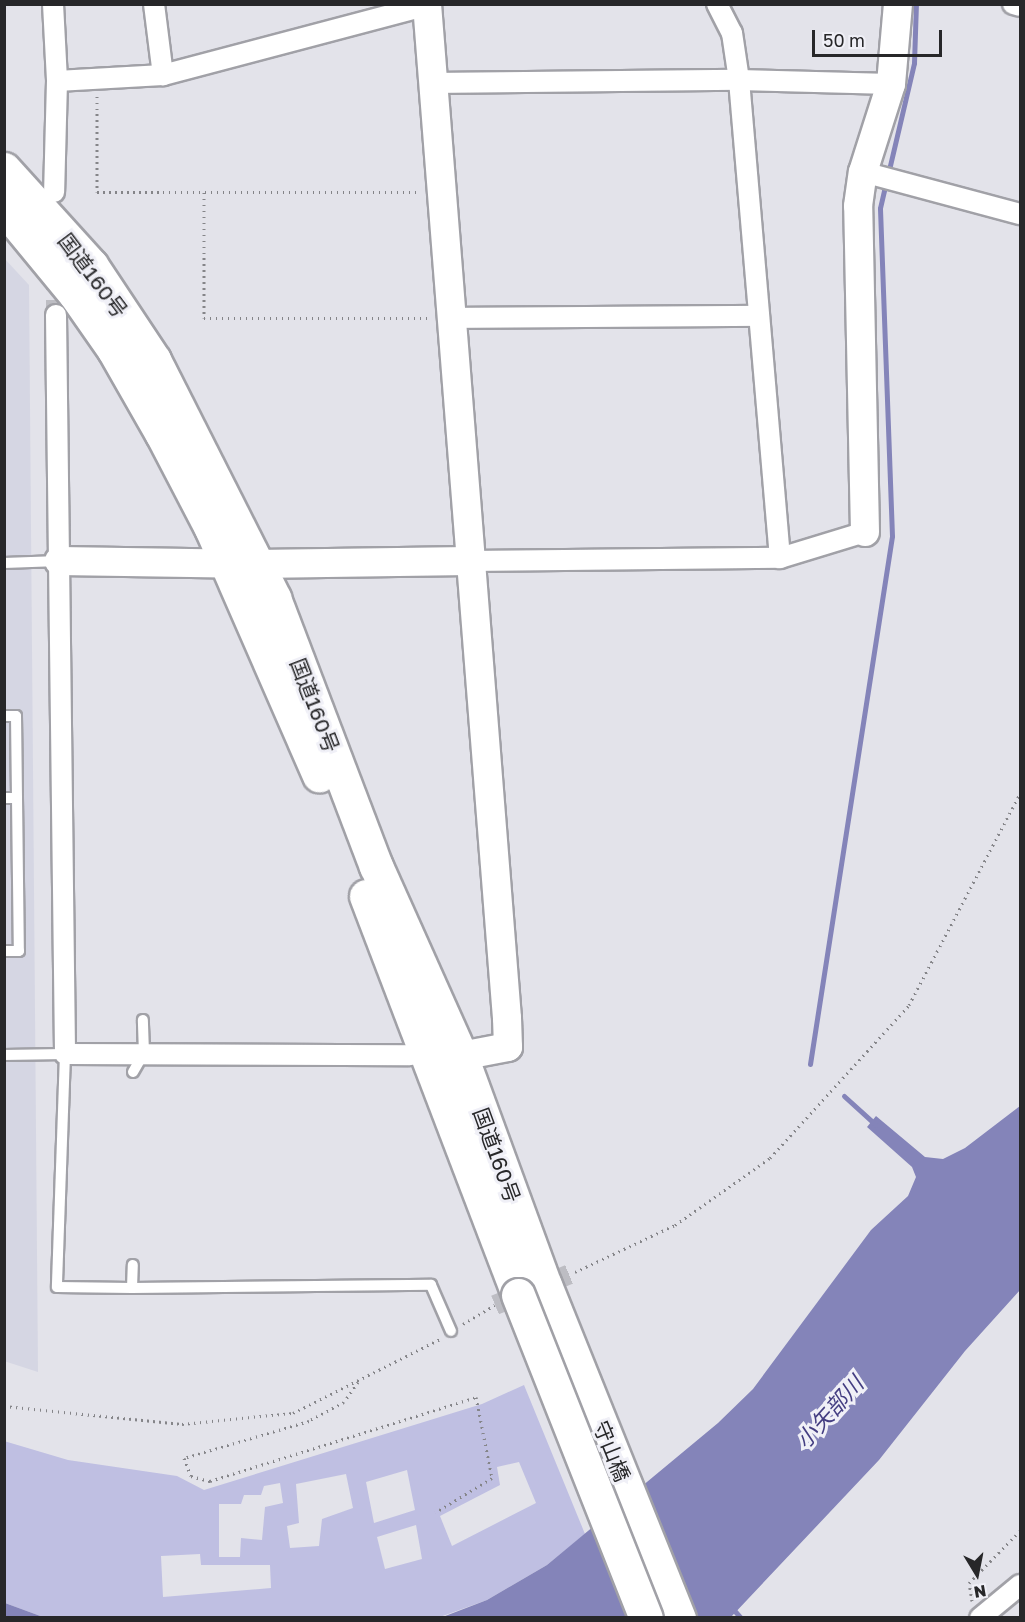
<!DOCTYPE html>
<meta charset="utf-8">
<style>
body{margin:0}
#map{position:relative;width:1025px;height:1622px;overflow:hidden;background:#e3e3ea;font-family:"Golos Text","Noto Sans JP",sans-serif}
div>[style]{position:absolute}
.built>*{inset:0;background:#d5d6e3}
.green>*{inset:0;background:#bfbfe2}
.water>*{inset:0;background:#8484b9}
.stream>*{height:5px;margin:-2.5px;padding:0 2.5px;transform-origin:2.5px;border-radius:2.5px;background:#8484b9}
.street-tunnel>*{height:20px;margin-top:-10px;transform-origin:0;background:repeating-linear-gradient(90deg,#bdbdc3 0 20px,transparent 0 30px)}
.path>*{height:3px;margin-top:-1.5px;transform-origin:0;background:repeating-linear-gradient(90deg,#858589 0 1.5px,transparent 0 6px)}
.roads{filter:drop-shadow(2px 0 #a1a1a7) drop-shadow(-2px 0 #a1a1a7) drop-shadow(0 2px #a1a1a7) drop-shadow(0 -2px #a1a1a7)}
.lane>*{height:10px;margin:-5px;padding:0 5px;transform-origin:5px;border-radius:5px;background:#fff}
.street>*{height:20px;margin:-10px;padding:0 10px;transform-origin:10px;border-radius:10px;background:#fff}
.secondary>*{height:28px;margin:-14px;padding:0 14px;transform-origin:14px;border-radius:14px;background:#fff}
.highway>*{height:33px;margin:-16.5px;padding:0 16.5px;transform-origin:16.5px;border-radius:16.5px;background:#fff}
.bridges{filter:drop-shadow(2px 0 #a1a1a7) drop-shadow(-2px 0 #a1a1a7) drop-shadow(0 2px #a1a1a7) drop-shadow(0 -2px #a1a1a7)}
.highway-bridge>*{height:33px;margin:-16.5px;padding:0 16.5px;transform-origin:16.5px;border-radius:16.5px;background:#fff}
span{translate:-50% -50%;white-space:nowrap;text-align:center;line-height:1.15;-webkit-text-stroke:6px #f0f0f7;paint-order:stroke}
.street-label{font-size:21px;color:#272729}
.water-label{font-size:22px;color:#443e82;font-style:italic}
.frame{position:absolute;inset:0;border:6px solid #272729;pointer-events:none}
.north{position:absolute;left:947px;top:1544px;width:60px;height:60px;-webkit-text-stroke:4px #f0f0f7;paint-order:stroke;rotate:170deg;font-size:16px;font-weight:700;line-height:24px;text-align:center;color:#272729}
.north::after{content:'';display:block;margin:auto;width:21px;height:27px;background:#272729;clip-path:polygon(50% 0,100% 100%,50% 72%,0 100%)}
.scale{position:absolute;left:812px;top:30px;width:130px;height:27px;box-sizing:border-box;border:3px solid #272729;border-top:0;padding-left:8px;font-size:18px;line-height:21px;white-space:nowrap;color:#272729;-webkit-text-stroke:4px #f0f0f7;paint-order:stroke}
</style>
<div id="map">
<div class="built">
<i style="clip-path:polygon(4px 258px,29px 285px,38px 1372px,4px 1361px)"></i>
</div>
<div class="green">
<i style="clip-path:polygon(evenodd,524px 1385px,585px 1534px,547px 1565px,487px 1600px,440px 1617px,43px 1617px,5px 1603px,4px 1441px,68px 1460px,177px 1476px,204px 1490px,482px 1404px,524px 1385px,519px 1462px,536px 1503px,452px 1546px,440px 1516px,500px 1485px,497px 1467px,519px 1462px,524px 1385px,407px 1470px,415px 1510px,374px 1523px,366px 1482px,407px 1470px,524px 1385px,346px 1474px,353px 1508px,322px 1519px,319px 1546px,290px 1548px,287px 1526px,299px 1523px,296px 1484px,346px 1474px,524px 1385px,280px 1483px,283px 1503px,265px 1507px,262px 1540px,241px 1538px,240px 1557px,219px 1557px,219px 1504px,241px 1504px,244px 1495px,261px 1495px,264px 1486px,280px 1483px,524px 1385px,416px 1525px,422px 1559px,385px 1569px,377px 1537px,416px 1525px,524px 1385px,200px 1554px,201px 1565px,270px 1565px,271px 1588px,163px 1597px,161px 1556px,200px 1554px)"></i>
</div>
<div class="water">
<i style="clip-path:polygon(1020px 1106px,1020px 1290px,965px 1351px,879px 1460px,731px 1617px,440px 1618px,487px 1600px,547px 1565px,718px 1423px,753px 1389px,871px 1230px,908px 1196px,916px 1177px,912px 1167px,867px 1127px,876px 1116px,925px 1157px,943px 1159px,965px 1148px)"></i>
<i style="clip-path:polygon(4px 1603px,5px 1603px,43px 1617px,5px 1617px)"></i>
</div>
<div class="stream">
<i style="left:888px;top:174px;width:114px;rotate:-76.8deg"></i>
<i style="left:914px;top:63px;width:59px;rotate:-88.1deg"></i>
<i style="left:810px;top:1064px;width:534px;rotate:-81.17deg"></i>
<i style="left:892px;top:536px;width:328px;rotate:-92.1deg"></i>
<i style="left:880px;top:208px;width:26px;rotate:-77deg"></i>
<i style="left:844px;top:1096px;width:43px;rotate:42.2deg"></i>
<i style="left:732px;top:1608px;width:13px;rotate:48deg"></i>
</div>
<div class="street-tunnel">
<i style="left:56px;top:270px;width:45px;rotate:90deg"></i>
<i style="left:495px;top:1305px;width:87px;rotate:-22.4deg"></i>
</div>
<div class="path">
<i style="left:97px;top:96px;width:96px;rotate:90deg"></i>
<i style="left:97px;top:192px;width:323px"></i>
<i style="left:204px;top:192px;width:126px;rotate:90deg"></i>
<i style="left:204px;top:318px;width:227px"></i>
<i style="left:575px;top:1272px;width:110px;rotate:-25.2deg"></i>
<i style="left:675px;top:1225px;width:116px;rotate:-35.2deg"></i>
<i style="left:770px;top:1158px;width:207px;rotate:-47.7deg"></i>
<i style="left:909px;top:1005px;width:238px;rotate:-62.3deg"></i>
<i style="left:463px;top:1324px;width:37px;rotate:-31deg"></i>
<i style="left:358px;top:1382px;width:24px;rotate:125deg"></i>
<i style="left:344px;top:1402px;width:40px;rotate:152deg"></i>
<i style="left:309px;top:1421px;width:130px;rotate:163.5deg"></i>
<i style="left:184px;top:1458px;width:19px;rotate:69deg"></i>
<i style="left:191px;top:1476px;width:20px;rotate:15deg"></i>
<i style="left:210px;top:1481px;width:279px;rotate:-17.5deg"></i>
<i style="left:476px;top:1397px;width:83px;rotate:78.8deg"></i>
<i style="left:492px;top:1478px;width:66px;rotate:148.7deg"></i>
<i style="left:4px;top:1406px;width:179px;rotate:5.8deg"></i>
<i style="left:182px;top:1424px;width:112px;rotate:-5.7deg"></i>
<i style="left:293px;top:1413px;width:165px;rotate:-26.7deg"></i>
<i style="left:972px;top:1601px;width:18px;rotate:-99deg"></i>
<i style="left:969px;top:1583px;width:73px;rotate:-45.6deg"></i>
</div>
<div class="roads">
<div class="lane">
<i style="left:4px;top:563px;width:55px;rotate:-2.1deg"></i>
<i style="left:4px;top:716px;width:12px"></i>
<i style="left:16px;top:716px;width:235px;rotate:89.3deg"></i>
<i style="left:19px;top:951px;width:15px;rotate:180deg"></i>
<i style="left:4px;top:798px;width:13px"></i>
<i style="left:4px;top:1055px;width:61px;rotate:-0.9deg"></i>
<i style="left:65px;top:1054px;width:233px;rotate:92deg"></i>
<i style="left:57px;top:1287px;width:75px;rotate:0.8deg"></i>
<i style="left:132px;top:1288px;width:23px;rotate:-88deg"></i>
<i style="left:133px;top:1072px;width:22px;rotate:-60deg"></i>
<i style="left:144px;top:1053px;width:33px;rotate:-92deg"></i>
<i style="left:132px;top:1288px;width:299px;rotate:-0.6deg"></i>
<i style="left:431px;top:1285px;width:50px;rotate:66.5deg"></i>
</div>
<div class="street">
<i style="left:53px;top:4px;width:77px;rotate:87deg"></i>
<i style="left:57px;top:81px;width:111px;rotate:91.5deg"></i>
<i style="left:154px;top:4px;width:72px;rotate:82.8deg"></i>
<i style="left:717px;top:4px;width:33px;rotate:63deg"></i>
<i style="left:732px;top:33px;width:48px;rotate:81.5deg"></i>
<i style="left:739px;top:80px;width:480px;rotate:85.1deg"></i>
<i style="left:1013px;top:4px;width:7px;rotate:16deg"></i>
<i style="left:57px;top:81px;width:106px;rotate:-3.2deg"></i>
<i style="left:163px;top:75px;width:277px;rotate:-14.8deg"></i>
<i style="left:431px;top:83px;width:308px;rotate:-0.6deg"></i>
<i style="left:739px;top:80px;width:152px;rotate:1.5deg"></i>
<i style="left:863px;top:172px;width:163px;rotate:15deg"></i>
<i style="left:56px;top:315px;width:739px;rotate:89.3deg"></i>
<i style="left:65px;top:1054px;width:345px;rotate:0.2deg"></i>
<i style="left:410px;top:1055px;width:18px;rotate:-34deg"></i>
<i style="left:450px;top:318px;width:309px;rotate:-0.4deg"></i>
<i style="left:469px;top:561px;width:311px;rotate:-0.6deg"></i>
<i style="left:780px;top:558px;width:89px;rotate:-17deg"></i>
<i style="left:980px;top:1618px;width:52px;rotate:-39.5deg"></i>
</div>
<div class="secondary">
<i style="left:427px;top:4px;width:1017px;rotate:85.49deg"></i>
<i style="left:507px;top:1018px;width:29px;rotate:88deg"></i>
<i style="left:508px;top:1047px;width:48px;rotate:169.2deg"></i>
<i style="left:865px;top:532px;width:326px;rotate:-91.2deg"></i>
<i style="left:858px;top:206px;width:34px;rotate:-82deg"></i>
<i style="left:863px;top:172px;width:92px;rotate:-72.3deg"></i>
<i style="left:891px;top:84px;width:80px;rotate:-85deg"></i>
<i style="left:59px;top:561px;width:197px;rotate:0.9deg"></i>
<i style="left:256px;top:564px;width:213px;rotate:-0.8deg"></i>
</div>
<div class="highway">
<i style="left:4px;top:169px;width:130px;rotate:47.8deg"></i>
<i style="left:91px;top:265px;width:114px;rotate:56.4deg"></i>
<i style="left:154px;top:360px;width:267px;rotate:63.2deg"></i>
<i style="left:274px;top:598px;width:287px;rotate:69.2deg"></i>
<i style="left:376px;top:866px;width:208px;rotate:65.9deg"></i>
<i style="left:461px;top:1056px;width:244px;rotate:69.9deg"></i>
<i style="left:545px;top:1285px;width:359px;rotate:68.1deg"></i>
<i style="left:4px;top:208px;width:112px;rotate:50.5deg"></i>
<i style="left:75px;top:294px;width:68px;rotate:55.1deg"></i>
<i style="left:114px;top:350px;width:97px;rotate:60.3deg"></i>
<i style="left:162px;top:434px;width:106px;rotate:62.5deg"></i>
<i style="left:211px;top:528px;width:270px;rotate:66.4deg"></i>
<i style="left:366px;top:896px;width:427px;rotate:69.1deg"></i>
</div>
</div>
<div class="bridges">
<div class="highway-bridge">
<i style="left:518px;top:1295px;width:347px;rotate:68.4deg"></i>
</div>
</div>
<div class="street-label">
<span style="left:93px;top:275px;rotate:53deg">国道160号</span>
<span style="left:315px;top:705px;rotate:69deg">国道160号</span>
<span style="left:497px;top:1155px;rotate:70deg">国道160号</span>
<span style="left:612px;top:1451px;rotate:68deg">守山橋</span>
</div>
<div class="water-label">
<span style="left:829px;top:1412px;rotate:-48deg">小矢部川</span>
</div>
<div class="frame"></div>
<div class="north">N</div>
<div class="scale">50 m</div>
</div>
